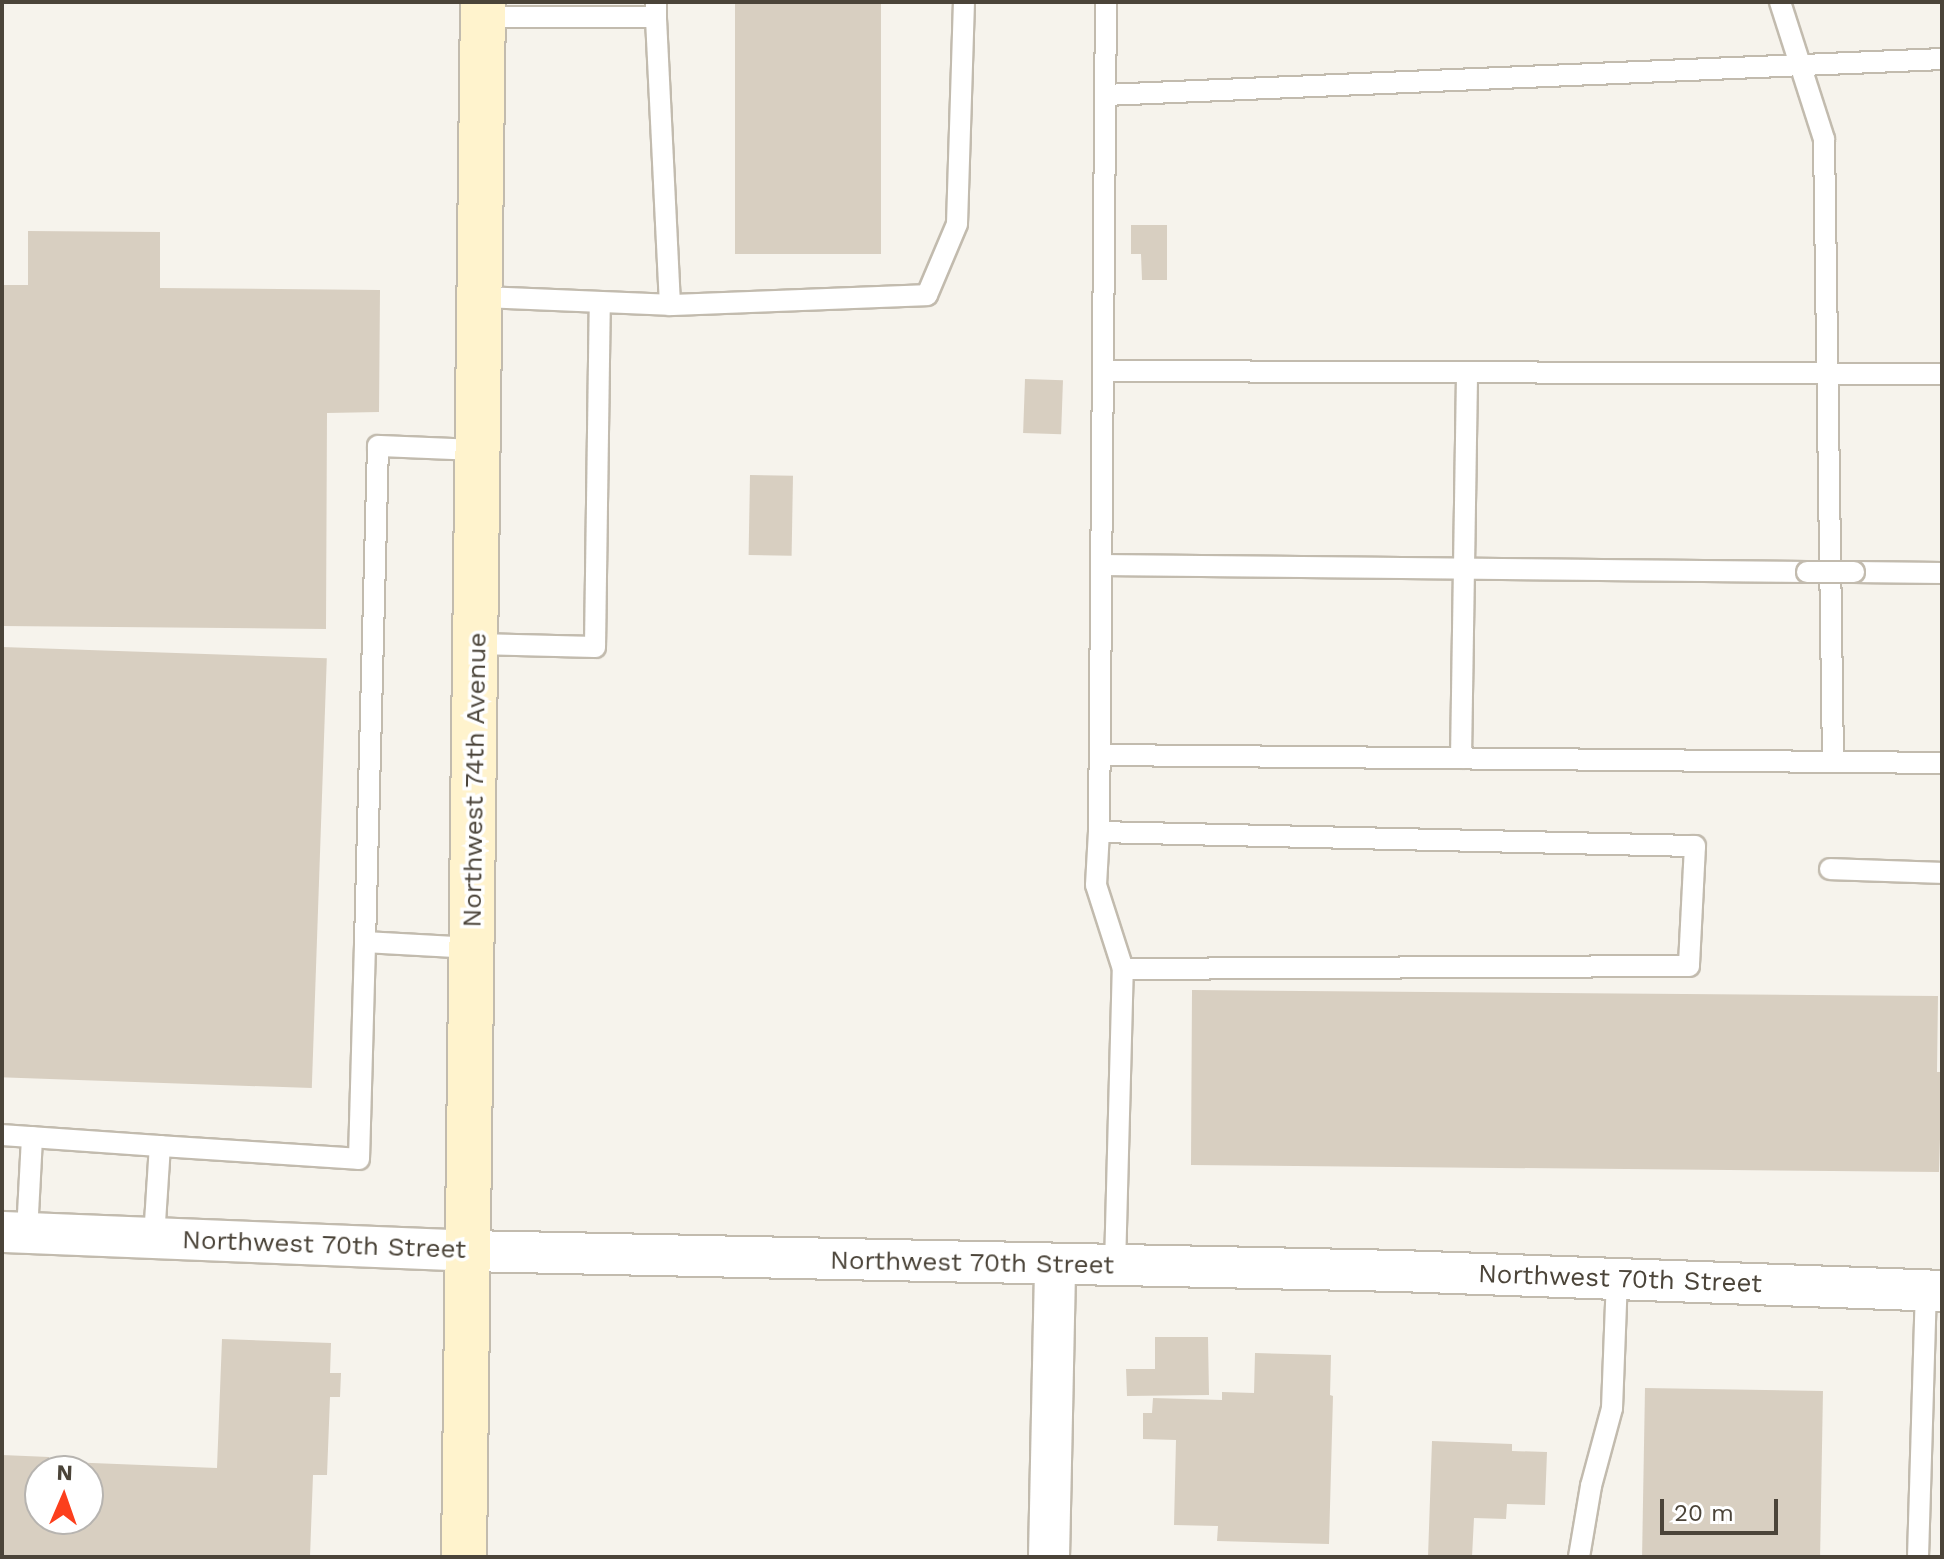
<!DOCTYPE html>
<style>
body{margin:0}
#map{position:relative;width:1944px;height:1559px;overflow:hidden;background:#f6f3ec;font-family:"Work Sans",sans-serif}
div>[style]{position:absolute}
.building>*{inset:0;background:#d8cfc1;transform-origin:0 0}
.roads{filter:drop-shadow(2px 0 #c2bbae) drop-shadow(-2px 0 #c2bbae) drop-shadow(0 2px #c2bbae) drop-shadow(0 -2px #c2bbae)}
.lane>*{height:20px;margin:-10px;padding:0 10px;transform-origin:10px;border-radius:10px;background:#fff}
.street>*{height:40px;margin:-20px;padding:0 20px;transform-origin:20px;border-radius:20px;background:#fff}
.secondary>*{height:44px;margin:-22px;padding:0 22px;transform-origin:22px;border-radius:22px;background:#fff3cd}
.bridges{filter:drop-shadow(2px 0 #c2bbae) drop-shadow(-2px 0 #c2bbae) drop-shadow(0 2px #c2bbae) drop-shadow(0 -2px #c2bbae)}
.lane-bridge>*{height:20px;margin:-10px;padding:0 10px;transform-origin:10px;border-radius:10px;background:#fff}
span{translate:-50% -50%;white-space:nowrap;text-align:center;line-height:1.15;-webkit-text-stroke:7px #fff;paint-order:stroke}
.street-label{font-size:26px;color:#4b4439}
.frame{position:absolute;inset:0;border:4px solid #4b4439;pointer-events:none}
.north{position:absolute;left:24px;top:1455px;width:80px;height:80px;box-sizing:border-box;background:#fff;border:2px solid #b7b4b0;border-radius:50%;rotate:2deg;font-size:22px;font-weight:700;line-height:32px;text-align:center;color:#4b4439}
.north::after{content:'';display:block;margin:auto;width:28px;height:36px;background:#fc3f1d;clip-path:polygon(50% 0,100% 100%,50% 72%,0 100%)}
.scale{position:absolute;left:1660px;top:1499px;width:118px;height:36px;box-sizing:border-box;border:4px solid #4b4439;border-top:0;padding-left:10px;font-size:24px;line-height:28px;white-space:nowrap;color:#4b4439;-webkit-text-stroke:6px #fff;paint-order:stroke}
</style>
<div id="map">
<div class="building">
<i style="left:735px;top:2px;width:146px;height:252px"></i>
<i style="clip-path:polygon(1131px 225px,1167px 225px,1167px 280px,1142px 280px,1141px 254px,1131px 254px)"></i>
<i style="clip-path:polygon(28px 231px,160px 232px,160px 288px,380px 290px,379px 412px,327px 413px,326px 629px,2px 626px,2px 285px,28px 285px)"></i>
<i style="left:1025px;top:379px;width:38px;height:54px;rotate:2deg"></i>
<i style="left:750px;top:475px;width:43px;height:80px;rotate:1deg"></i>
<i style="left:2px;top:647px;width:325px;height:430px;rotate:2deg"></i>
<i style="clip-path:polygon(1192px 990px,1938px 996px,1937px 1072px,1942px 1072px,1939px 1172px,1191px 1165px)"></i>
<i style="clip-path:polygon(1155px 1337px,1208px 1337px,1209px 1395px,1127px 1396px,1126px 1369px,1155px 1369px)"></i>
<i style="clip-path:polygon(222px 1339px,331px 1343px,330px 1373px,341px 1373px,340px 1397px,330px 1397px,327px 1475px,313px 1475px,310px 1557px,2px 1557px,2px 1455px,49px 1457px,49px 1471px,40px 1471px,40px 1519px,88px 1519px,88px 1471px,67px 1471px,67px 1462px,217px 1468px)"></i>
<i style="clip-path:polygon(1255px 1353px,1331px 1355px,1330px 1395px,1333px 1396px,1329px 1544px,1217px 1541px,1218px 1526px,1174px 1525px,1176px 1440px,1143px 1439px,1143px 1413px,1152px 1413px,1153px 1398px,1222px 1400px,1222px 1392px,1254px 1393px)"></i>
<i style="left:1645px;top:1388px;width:178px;height:169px;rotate:1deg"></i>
<i style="clip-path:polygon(1432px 1441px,1512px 1444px,1512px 1451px,1547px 1452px,1545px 1505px,1507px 1504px,1506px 1519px,1474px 1518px,1472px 1557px,1428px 1557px)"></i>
</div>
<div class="roads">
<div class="lane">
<i style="left:1780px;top:2px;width:144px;rotate:72.2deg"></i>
<i style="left:1824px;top:139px;width:623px;rotate:89.17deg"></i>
<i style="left:483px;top:17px;width:173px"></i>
<i style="left:656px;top:17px;width:15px;rotate:-90deg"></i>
<i style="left:1105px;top:95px;width:838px;rotate:-2.46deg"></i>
<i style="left:481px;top:297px;width:189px;rotate:2.4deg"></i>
<i style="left:670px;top:305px;width:288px;rotate:-92.8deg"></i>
<i style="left:670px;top:305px;width:257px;rotate:-2.2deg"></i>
<i style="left:927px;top:295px;width:77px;rotate:-67.1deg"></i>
<i style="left:957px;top:224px;width:222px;rotate:-88.2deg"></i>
<i style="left:1103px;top:371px;width:839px;rotate:0.2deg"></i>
<i style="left:1101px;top:565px;width:706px;rotate:0.57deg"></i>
<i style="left:1854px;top:572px;width:88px;rotate:0.7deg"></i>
<i style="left:477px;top:644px;width:118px;rotate:1.5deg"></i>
<i style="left:595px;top:647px;width:345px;rotate:-89.2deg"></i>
<i style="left:1100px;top:755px;width:842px;rotate:0.54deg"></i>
<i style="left:1461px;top:758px;width:385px;rotate:-89.1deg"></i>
<i style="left:1099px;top:832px;width:830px;rotate:-89.52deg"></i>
<i style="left:1830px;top:869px;width:112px;rotate:2deg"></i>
<i style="left:472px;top:948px;width:107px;rotate:-176.8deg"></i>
<i style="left:365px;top:942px;width:496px;rotate:-88.5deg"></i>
<i style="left:378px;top:446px;width:101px;rotate:2.3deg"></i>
<i style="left:2px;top:1135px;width:158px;rotate:4deg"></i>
<i style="left:27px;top:1233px;width:96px;rotate:-87deg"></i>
<i style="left:154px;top:1238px;width:92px;rotate:-86.3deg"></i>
<i style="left:160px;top:1146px;width:199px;rotate:3.7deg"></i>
<i style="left:359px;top:1159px;width:217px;rotate:-88.4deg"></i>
<i style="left:1115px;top:1267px;width:298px;rotate:-88.5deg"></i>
<i style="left:1123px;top:969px;width:88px;rotate:-107.8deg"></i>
<i style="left:1096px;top:885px;width:53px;rotate:-86.8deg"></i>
<i style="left:1099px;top:832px;width:596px;rotate:1.35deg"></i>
<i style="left:1695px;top:846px;width:120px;rotate:92.9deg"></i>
<i style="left:1689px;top:966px;width:566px;rotate:179.7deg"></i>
<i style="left:1579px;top:1557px;width:72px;rotate:-80.4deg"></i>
<i style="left:1591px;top:1486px;width:81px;rotate:-74.9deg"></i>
<i style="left:1612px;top:1408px;width:129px;rotate:-87.8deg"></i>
<i style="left:1918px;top:1557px;width:266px;rotate:-88.3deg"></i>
</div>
<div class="street">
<i style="left:2px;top:1232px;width:466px;rotate:2.3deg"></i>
<i style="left:468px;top:1251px;width:932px;rotate:1.23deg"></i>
<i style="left:1400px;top:1271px;width:542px;rotate:2.11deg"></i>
<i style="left:1049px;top:1557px;width:291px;rotate:-88.8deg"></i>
</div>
<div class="secondary">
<i style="left:464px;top:1557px;width:1555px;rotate:-89.3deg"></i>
</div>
</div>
<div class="bridges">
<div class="lane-bridge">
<i style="left:1807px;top:572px;width:47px"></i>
</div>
</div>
<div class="street-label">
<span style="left:475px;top:780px;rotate:-89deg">Northwest 74th Avenue</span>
<span style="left:324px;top:1245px;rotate:2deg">Northwest 70th Street</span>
<span style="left:972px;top:1263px;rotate:1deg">Northwest 70th Street</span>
<span style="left:1620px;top:1279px;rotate:2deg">Northwest 70th Street</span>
</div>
<div class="frame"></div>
<div class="north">N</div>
<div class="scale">20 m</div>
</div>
